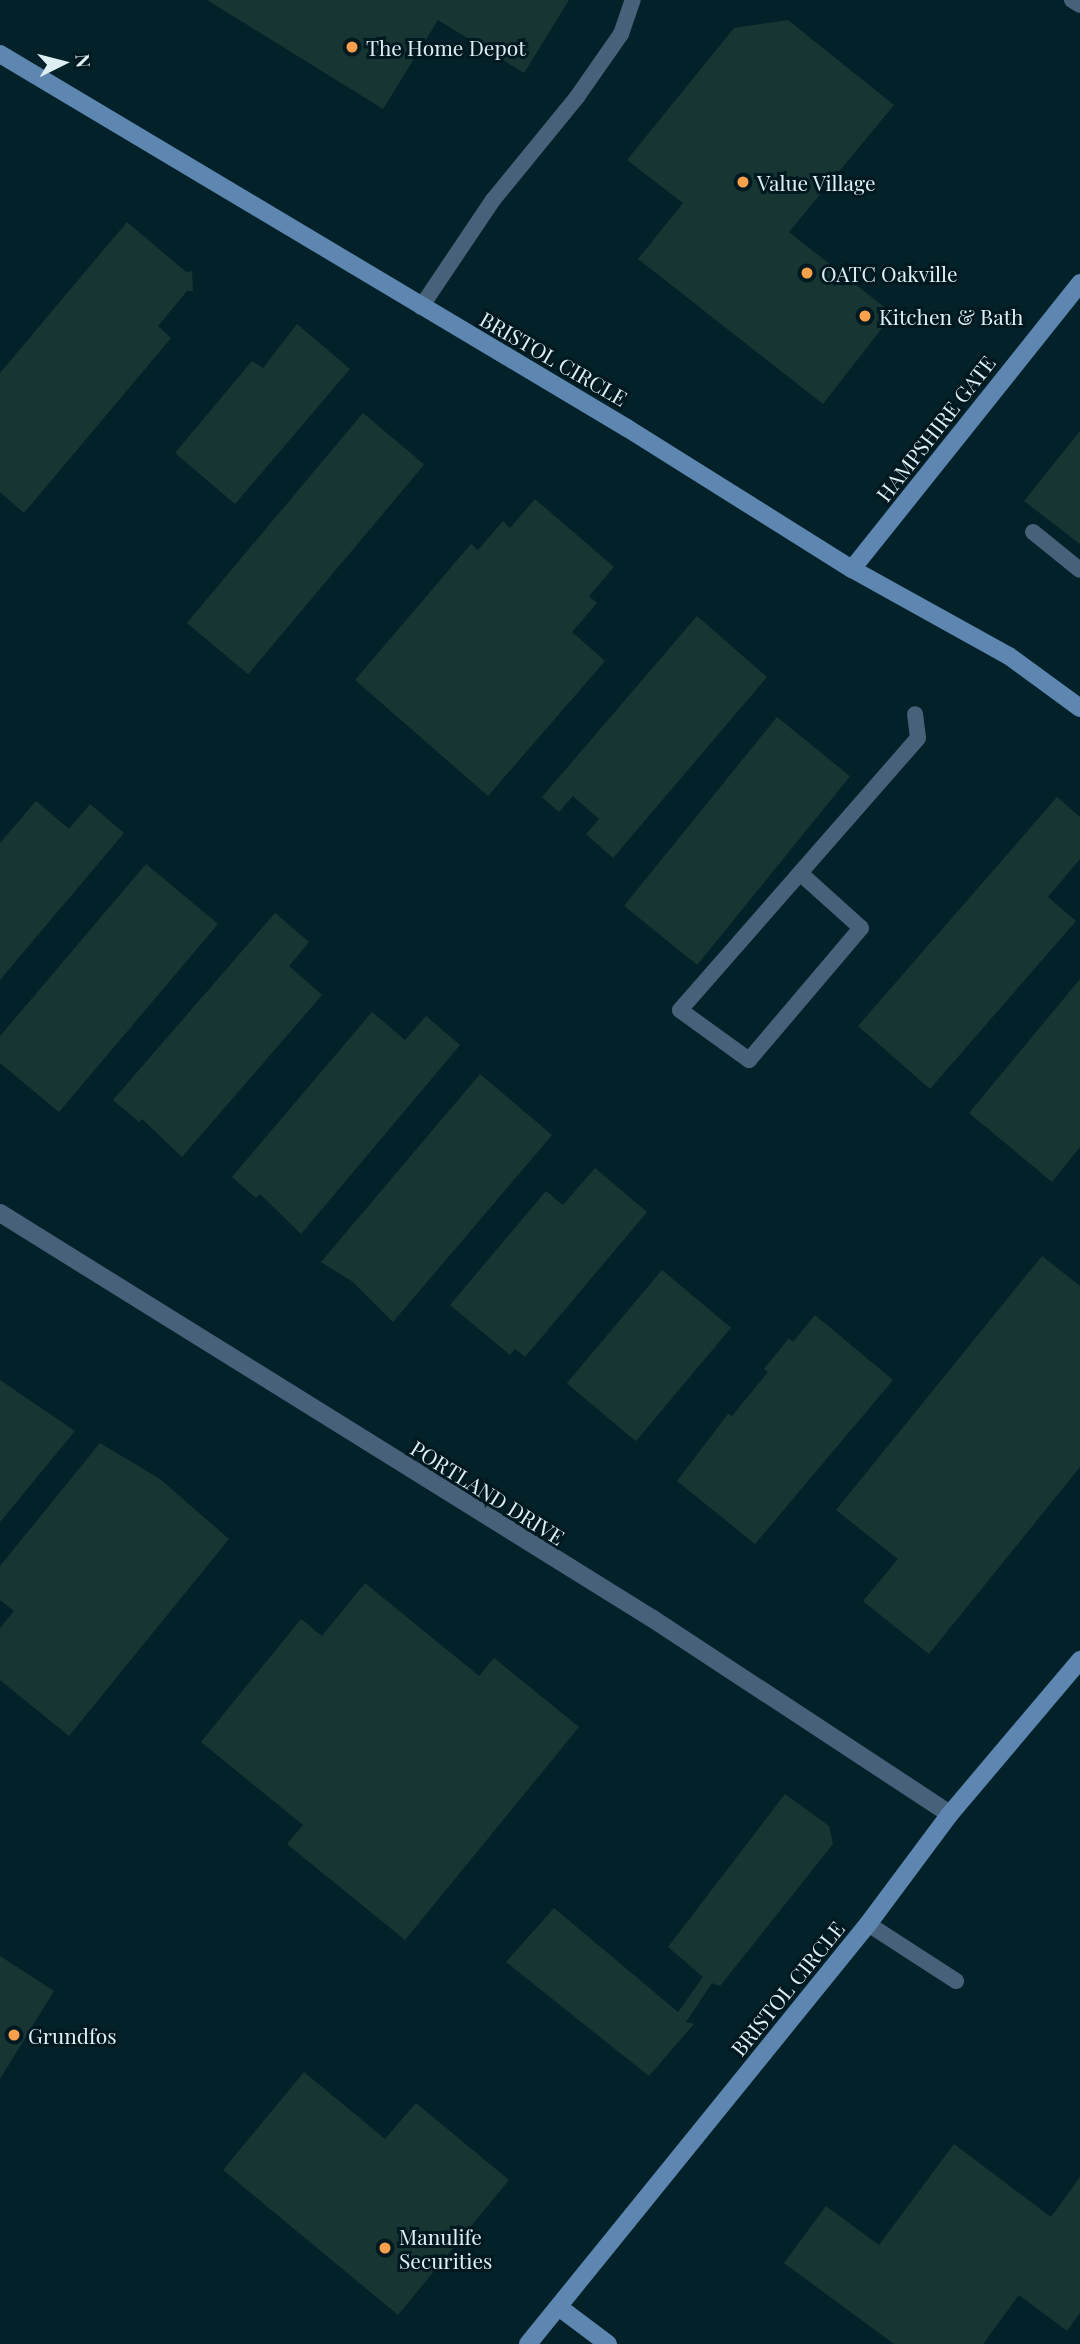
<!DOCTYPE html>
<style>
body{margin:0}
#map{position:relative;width:1080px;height:2344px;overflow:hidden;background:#032129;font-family:"Playfair Display",serif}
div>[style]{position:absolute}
.building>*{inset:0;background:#173633;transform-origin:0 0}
.lane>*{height:16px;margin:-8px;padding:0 8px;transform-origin:8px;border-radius:8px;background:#47617a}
.street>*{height:18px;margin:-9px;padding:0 9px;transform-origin:9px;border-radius:9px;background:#47617a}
.secondary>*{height:18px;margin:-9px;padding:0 9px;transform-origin:9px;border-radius:9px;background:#5d87b0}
.dots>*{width:19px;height:19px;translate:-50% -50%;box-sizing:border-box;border:4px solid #00181f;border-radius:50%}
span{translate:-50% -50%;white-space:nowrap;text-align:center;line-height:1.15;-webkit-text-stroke:6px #00181f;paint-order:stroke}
.poi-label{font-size:21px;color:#deeff4}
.left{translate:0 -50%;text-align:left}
.street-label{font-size:21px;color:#deeff4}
.north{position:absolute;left:28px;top:28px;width:70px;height:70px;-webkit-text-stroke:5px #00181f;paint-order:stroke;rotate:84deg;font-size:19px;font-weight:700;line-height:28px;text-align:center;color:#deeff4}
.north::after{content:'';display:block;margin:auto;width:24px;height:32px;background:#deeff4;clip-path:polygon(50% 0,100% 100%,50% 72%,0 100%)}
</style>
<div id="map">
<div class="building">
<i style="clip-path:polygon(207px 0,569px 0,524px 73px,438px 20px,383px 109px)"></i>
<i style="clip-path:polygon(788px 20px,894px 105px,789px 232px,893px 314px,823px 404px,638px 259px,683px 203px,627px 160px,734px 28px)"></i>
<i style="clip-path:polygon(127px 222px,186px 272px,192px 271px,193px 291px,187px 291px,158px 326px,171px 338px,24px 513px,0 492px,0 373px)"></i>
<i style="clip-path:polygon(297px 324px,350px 369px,235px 504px,175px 453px,252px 361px,263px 368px)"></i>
<i style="left:363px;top:413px;width:80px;height:274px;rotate:40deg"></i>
<i style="clip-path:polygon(1080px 431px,1080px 544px,1024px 501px)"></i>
<i style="clip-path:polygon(535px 499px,614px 567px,589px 596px,597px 603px,572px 632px,605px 661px,488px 796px,355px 680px,471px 544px,478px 550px,503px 521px,510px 528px)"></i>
<i style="clip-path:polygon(697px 616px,767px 677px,613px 858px,586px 834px,599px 819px,573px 796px,559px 812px,542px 797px)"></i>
<i style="left:777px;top:717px;width:94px;height:243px;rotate:39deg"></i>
<i style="clip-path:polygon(1057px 797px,1080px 817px,1080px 859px,1048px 897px,1076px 921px,930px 1089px,858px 1026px)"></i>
<i style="clip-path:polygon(36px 801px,69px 829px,90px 804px,124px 833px,0 980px,0 843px)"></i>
<i style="clip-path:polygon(146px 864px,218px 924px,59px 1112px,0 1063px,0 1036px)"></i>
<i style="clip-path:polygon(275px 913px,309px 942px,289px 966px,322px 995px,182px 1157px,142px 1119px,139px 1122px,113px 1100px)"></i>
<i style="clip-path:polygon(1080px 979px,1080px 1147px,1052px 1182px,969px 1113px)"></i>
<i style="clip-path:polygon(372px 1012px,405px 1040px,426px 1016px,460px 1045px,301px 1234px,260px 1194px,256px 1198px,232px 1177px)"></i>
<i style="clip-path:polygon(480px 1074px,552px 1135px,393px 1322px,353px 1282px,321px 1262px)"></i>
<i style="clip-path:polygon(595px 1168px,647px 1212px,525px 1357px,515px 1349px,510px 1355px,450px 1305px,546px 1191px,563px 1205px)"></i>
<i style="clip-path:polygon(1042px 1256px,1080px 1286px,1080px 1467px,929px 1654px,863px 1601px,898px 1559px,836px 1510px)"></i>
<i style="left:662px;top:1270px;width:90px;height:148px;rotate:40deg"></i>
<i style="clip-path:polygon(815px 1315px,893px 1380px,755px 1544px,677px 1481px,728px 1414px,732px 1416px,768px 1372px,764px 1369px,789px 1338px,793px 1342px)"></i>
<i style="clip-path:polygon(0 1380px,75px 1431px,0 1522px)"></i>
<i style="clip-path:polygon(100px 1443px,160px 1479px,229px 1539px,69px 1736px,0 1680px,0 1628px,14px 1611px,0 1600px,0 1566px)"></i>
<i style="clip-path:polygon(365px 1583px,479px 1676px,494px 1658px,579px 1727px,405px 1940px,287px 1844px,303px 1825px,201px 1742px,301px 1619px,322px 1636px)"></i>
<i style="clip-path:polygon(785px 1794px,829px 1826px,833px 1844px,720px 1986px,712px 1983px,686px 2022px,694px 2024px,649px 2076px,506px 1962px,554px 1908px,678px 2012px,703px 1977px,668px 1947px)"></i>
<i style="clip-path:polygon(0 1956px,54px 1991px,0 2079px)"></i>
<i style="clip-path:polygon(304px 2072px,385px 2139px,416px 2103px,509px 2180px,398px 2315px,223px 2170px)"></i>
<i style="clip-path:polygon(954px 2144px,1051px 2217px,1080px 2177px,1080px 2313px,1067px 2331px,1019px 2295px,983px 2344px,894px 2344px,784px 2263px,826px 2206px,879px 2245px)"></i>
</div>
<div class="lane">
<i style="left:1072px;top:0;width:9px;rotate:32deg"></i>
<i style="left:421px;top:307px;width:129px;rotate:-56.1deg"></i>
<i style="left:493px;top:200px;width:133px;rotate:-50.8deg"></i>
<i style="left:577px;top:97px;width:77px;rotate:-55.1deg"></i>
<i style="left:621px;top:34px;width:36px;rotate:-71deg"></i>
<i style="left:1033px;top:532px;width:60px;rotate:39deg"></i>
<i style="left:800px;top:873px;width:82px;rotate:42deg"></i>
<i style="left:861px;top:928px;width:173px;rotate:130.3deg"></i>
<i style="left:749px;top:1060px;width:85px;rotate:-144.1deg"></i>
<i style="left:680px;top:1010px;width:361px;rotate:-48.8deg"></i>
<i style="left:918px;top:738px;width:24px;rotate:-97deg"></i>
<i style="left:868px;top:1924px;width:105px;rotate:32.9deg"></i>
</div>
<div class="street">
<i style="left:0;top:1213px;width:769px;rotate:31.87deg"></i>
<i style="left:653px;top:1619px;width:355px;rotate:33.3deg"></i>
</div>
<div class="secondary">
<i style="left:0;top:54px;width:730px;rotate:30.82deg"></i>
<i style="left:627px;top:428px;width:266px;rotate:32.1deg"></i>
<i style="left:852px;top:569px;width:179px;rotate:29deg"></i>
<i style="left:1009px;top:656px;width:88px;rotate:36.2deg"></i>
<i style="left:852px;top:569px;width:366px;rotate:-51.4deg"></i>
<i style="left:560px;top:2308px;width:60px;rotate:36.9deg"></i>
<i style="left:528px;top:2344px;width:540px;rotate:-51.01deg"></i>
<i style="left:868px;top:1924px;width:137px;rotate:-53.3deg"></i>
<i style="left:950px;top:1814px;width:202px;rotate:-49.8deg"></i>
</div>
<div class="dots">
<i style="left:352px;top:47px;background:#f9a04c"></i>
<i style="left:743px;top:182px;background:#f9a04c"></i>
<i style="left:807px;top:273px;background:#f9a04c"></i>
<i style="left:865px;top:316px;background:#f9a04c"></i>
<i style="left:14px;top:2035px;background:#f9a04c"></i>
<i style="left:385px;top:2248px;background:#f9a04c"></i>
</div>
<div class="poi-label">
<span class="left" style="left:366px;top:47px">The Home Depot</span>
<span class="left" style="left:757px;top:182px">Value Village</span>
<span class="left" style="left:821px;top:273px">OATC Oakville</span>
<span class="left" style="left:879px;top:316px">Kitchen &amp; Bath</span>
<span class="left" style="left:28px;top:2035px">Grundfos</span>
<span class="left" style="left:399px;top:2248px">Manulife<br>Securities</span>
</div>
<div class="street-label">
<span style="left:554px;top:358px;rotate:30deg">BRISTOL CIRCLE</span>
<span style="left:935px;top:428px;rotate:-52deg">HAMPSHIRE GATE</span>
<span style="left:488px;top:1492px;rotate:32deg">PORTLAND DRIVE</span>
<span style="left:787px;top:1988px;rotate:-51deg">BRISTOL CIRCLE</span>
</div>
<div class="north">N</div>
</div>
